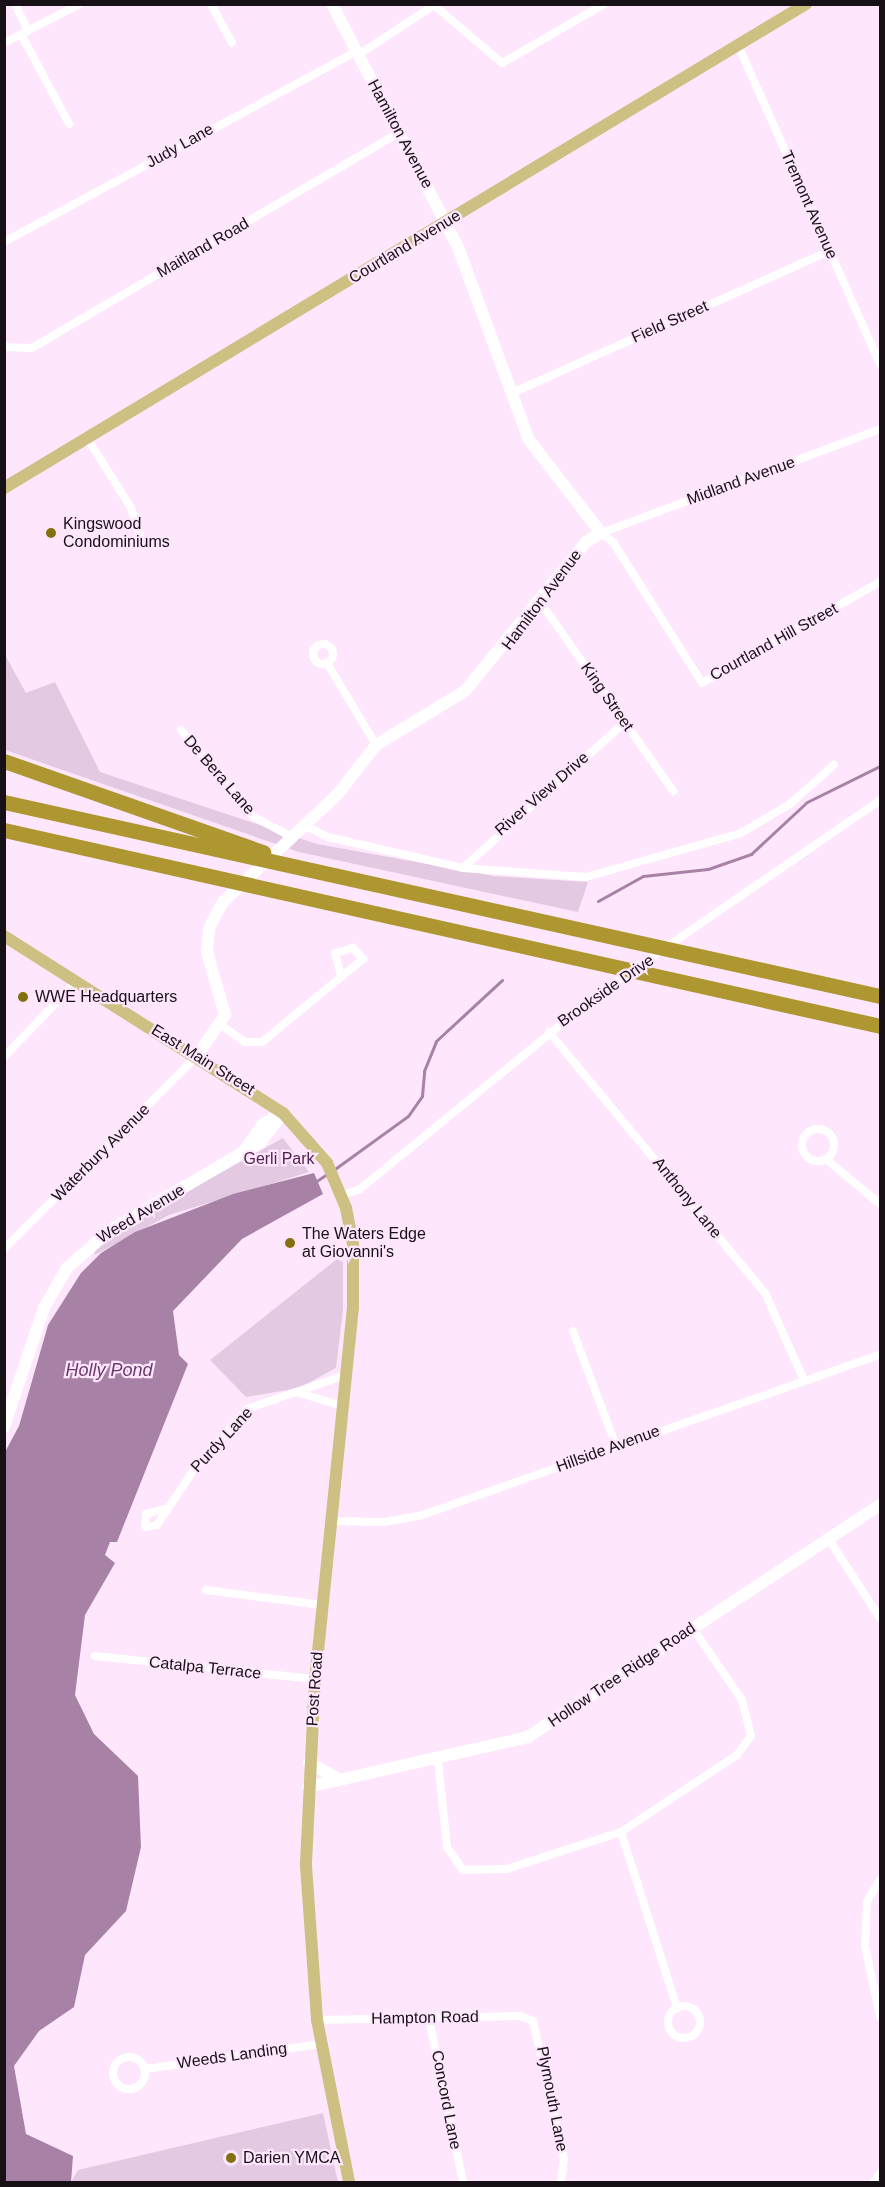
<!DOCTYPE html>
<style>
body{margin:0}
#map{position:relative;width:885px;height:2187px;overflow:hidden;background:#fee7fc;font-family:Arial,sans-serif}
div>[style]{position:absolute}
.green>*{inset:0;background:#e4c9e2}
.water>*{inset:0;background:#a882a6}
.stream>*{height:3px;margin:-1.5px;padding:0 1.5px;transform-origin:1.5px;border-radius:1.5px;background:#a882a6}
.street>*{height:8px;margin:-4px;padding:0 4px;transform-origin:4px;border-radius:4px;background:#fff}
.street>.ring{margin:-4px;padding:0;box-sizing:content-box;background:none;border:8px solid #fff;border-radius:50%}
.secondary>*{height:12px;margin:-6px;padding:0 6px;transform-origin:6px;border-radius:6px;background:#fff}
.primary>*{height:12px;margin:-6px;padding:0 6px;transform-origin:6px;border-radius:6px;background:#cec083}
.highway>*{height:15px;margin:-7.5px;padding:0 7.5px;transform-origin:7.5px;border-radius:7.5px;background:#ae9630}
.dots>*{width:16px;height:16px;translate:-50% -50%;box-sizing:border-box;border:3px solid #fee7fc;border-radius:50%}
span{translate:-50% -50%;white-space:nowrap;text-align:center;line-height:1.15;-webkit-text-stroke:4.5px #fee7fc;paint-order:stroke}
.street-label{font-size:16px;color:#181017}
.poi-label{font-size:16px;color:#181017}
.left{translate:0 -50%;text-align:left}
.park-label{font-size:16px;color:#522151}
.water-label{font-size:18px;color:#6c3a6b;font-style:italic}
.frame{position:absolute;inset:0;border:6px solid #181017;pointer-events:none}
</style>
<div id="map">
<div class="green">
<i style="clip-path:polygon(4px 653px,26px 693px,55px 682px,100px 772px,317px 844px,494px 876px,588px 882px,578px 912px,299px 852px,5px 750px)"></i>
<i style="clip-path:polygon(283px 1138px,309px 1172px,169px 1215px,95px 1255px,94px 1249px,167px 1203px)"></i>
<i style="clip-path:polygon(337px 1259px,343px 1262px,343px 1310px,336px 1368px,299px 1388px,246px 1397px,210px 1360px)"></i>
<i style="clip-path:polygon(323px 2113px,338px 2182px,71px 2182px,78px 2170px)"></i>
</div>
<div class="water">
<i style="clip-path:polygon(314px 1173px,323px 1194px,242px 1239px,173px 1311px,179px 1355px,188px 1364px,117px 1542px,110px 1542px,105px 1555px,115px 1563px,85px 1615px,75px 1695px,94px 1734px,138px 1776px,141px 1847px,126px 1911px,85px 1955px,74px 2007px,39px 2031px,14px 2066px,26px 2134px,73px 2156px,71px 2182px,5px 2182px,5px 1452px,19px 1426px,48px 1325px,81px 1273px,101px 1253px,135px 1232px,233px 1194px)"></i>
</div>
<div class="stream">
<i style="left:598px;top:901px;width:51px;rotate:-29.1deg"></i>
<i style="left:643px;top:876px;width:65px;rotate:-6.1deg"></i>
<i style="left:708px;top:869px;width:46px;rotate:-19.2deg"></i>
<i style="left:751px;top:854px;width:76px;rotate:-42.9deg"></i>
<i style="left:807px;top:802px;width:81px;rotate:-26.3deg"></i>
<i style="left:332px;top:1171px;width:94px;rotate:-35.9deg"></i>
<i style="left:408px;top:1116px;width:24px;rotate:-55deg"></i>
<i style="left:422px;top:1096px;width:25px;rotate:-85deg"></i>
<i style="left:424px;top:1071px;width:32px;rotate:-68deg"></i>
<i style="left:436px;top:1041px;width:90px;rotate:-42.7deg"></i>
<i style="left:315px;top:1182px;width:14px;rotate:-34deg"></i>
</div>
<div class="street">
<i style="left:15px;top:4px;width:30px;rotate:64deg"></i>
<i style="left:211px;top:4px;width:44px;rotate:61.7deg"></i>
<i style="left:435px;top:6px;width:88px;rotate:40.4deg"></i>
<i style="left:502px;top:63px;width:118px;rotate:-30deg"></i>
<i style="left:21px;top:34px;width:102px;rotate:61.9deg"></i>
<i style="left:4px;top:43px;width:85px;rotate:-27.2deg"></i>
<i style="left:738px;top:45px;width:349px;rotate:66deg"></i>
<i style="left:358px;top:55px;width:93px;rotate:-33.2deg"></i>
<i style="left:4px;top:242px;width:400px;rotate:-28.4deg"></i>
<i style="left:4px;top:347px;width:28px;rotate:2deg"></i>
<i style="left:32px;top:348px;width:425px;rotate:-30.4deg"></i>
<i style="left:512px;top:393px;width:347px;rotate:-24.1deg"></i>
<i style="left:87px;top:438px;width:83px;rotate:57.8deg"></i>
<i style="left:131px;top:508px;width:33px;rotate:72deg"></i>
<i style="left:601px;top:533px;width:15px;rotate:37deg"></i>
<i style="left:613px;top:542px;width:167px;rotate:57.7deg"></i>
<i style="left:702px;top:683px;width:205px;rotate:-29.6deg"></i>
<i style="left:601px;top:533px;width:298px;rotate:-20.4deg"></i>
<i style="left:541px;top:603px;width:230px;rotate:54.9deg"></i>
<i class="ring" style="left:313px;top:644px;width:12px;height:12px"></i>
<i style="left:327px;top:663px;width:96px;rotate:59.1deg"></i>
<i style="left:181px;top:730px;width:114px;rotate:50deg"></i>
<i style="left:254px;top:817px;width:41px;rotate:27.8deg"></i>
<i style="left:304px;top:825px;width:27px;rotate:27deg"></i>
<i style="left:328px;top:837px;width:139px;rotate:12.9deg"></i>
<i style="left:463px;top:868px;width:123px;rotate:4.2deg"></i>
<i style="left:586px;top:877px;width:161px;rotate:-15.8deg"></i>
<i style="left:741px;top:833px;width:57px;rotate:-30.6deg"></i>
<i style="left:790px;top:804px;width:59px;rotate:-41.6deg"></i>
<i style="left:463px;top:868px;width:217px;rotate:-42deg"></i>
<i style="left:222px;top:1026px;width:28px;rotate:35deg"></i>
<i style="left:245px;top:1042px;width:17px"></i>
<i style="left:262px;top:1042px;width:131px;rotate:-39.4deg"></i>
<i style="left:363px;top:959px;width:15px;rotate:-132deg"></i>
<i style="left:353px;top:948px;width:19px;rotate:164deg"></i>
<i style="left:335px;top:953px;width:24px;rotate:75deg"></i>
<i style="left:549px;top:1032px;width:339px;rotate:50.4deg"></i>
<i style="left:765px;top:1293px;width:93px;rotate:65.9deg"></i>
<i style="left:4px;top:1057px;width:105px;rotate:-46.2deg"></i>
<i class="ring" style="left:802px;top:1129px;width:24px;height:24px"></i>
<i style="left:826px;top:1159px;width:70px;rotate:39.8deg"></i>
<i style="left:342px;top:1195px;width:19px;rotate:-18deg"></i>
<i style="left:360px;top:1189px;width:311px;rotate:-39.3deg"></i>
<i style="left:601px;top:992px;width:339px;rotate:-34.5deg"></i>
<i style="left:4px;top:1249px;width:273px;rotate:-45deg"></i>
<i style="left:573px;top:1331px;width:123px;rotate:69.5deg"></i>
<i style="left:296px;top:1392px;width:49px;rotate:16.6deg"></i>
<i style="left:164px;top:1509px;width:19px;rotate:164deg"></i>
<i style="left:146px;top:1514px;width:13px;rotate:94deg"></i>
<i style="left:145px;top:1527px;width:12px;rotate:-9deg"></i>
<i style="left:157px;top:1525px;width:69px;rotate:-56.3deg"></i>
<i style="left:195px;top:1468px;width:79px;rotate:-48.6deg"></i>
<i style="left:247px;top:1409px;width:105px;rotate:-19deg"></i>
<i style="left:331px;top:1521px;width:53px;rotate:1.1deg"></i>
<i style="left:384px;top:1522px;width:39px;rotate:-10deg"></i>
<i style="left:422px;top:1515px;width:485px;rotate:-19.3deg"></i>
<i style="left:828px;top:1538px;width:95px;rotate:57deg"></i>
<i style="left:206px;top:1590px;width:117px;rotate:7.4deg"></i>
<i style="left:95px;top:1656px;width:221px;rotate:6deg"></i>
<i style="left:438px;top:1761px;width:86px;rotate:84deg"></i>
<i style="left:447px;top:1847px;width:28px;rotate:55deg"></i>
<i style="left:463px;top:1870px;width:44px;rotate:-1.3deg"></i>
<i style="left:507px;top:1869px;width:120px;rotate:-18deg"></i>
<i style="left:621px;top:1832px;width:139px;rotate:-33.6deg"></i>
<i style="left:737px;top:1755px;width:24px;rotate:-54deg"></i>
<i style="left:751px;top:1736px;width:37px;rotate:-104deg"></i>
<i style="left:742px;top:1700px;width:88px;rotate:-124.4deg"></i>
<i style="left:621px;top:1832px;width:185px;rotate:72.3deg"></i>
<i style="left:880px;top:1880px;width:26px;rotate:121deg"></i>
<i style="left:867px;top:1902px;width:44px;rotate:92.6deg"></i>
<i style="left:865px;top:1946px;width:72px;rotate:77.9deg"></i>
<i class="ring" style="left:668px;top:2006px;width:24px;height:24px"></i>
<i style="left:429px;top:2019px;width:167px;rotate:78.2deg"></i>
<i style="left:317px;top:2020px;width:203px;rotate:-1.1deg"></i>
<i style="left:520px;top:2016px;width:14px;rotate:21deg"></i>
<i style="left:533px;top:2021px;width:141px;rotate:77.3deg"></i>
<i style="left:564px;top:2159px;width:23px;rotate:97deg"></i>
<i class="ring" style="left:113px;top:2057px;width:24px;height:24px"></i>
<i style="left:145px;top:2069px;width:177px;rotate:-8.1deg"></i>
<i style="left:874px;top:2182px;width:11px;rotate:-56deg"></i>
</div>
<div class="secondary">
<i style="left:197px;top:1056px;width:50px;rotate:-55.7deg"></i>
<i style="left:225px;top:1015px;width:66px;rotate:-105.9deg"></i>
<i style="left:207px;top:952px;width:24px;rotate:-85deg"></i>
<i style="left:209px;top:928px;width:30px;rotate:-62deg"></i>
<i style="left:223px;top:902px;width:156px;rotate:-43.2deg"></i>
<i style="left:337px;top:795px;width:63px;rotate:-52deg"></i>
<i style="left:376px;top:745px;width:104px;rotate:-31.2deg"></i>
<i style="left:465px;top:691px;width:192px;rotate:-50.9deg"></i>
<i style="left:586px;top:542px;width:17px;rotate:-31deg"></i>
<i style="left:601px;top:533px;width:118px;rotate:-127.7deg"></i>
<i style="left:529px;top:440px;width:206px;rotate:-110.2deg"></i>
<i style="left:458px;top:247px;width:274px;rotate:-117.4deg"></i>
<i style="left:244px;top:1151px;width:32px;rotate:-55deg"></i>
<i style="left:262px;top:1125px;width:23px;rotate:-31deg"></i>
<i style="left:4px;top:1427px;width:126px;rotate:-71.4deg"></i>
<i style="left:44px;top:1308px;width:46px;rotate:-60.1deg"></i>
<i style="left:67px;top:1268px;width:56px;rotate:-41.4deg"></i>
<i style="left:109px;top:1231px;width:176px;rotate:-30.4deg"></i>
<i style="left:261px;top:1142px;width:36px;rotate:-53deg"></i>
<i style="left:309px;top:1763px;width:32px;rotate:28deg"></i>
<i style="left:308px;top:1787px;width:226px;rotate:-12.8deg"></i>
<i style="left:528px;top:1737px;width:422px;rotate:-33.4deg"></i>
</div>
<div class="primary">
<i style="left:4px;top:488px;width:937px;rotate:-31.11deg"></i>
<i style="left:4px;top:936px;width:330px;rotate:32.4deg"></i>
<i style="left:283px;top:1113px;width:67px;rotate:48.7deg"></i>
<i style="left:327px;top:1163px;width:49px;rotate:67.1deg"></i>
<i style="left:346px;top:1208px;width:38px;rotate:79deg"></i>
<i style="left:353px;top:1245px;width:62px;rotate:90deg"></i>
<i style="left:353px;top:1307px;width:374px;rotate:95.8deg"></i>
<i style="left:315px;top:1679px;width:187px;rotate:92.8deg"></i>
<i style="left:306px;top:1866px;width:154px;rotate:85.9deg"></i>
<i style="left:317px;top:2020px;width:165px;rotate:78.8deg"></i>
</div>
<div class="highway">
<i style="left:4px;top:761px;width:275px;rotate:19.4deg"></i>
<i style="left:4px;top:802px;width:897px;rotate:12.49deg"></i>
<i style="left:4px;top:830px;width:898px;rotate:12.61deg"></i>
</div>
<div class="dots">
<i style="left:51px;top:533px;background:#84700f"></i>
<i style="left:23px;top:997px;background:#84700f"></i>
<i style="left:290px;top:1243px;background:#84700f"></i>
<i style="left:231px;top:2158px;background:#84700f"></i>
</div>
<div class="street-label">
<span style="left:400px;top:134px;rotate:62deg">Hamilton Avenue</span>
<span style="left:180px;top:146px;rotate:-29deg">Judy Lane</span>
<span style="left:809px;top:205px;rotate:66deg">Tremont Avenue</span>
<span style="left:405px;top:247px;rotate:-31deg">Courtland Avenue</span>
<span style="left:203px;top:248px;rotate:-30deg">Maitland Road</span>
<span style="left:670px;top:322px;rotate:-24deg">Field Street</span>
<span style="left:741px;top:481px;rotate:-20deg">Midland Avenue</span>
<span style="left:542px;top:600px;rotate:-53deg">Hamilton Avenue</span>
<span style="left:774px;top:642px;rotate:-29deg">Courtland Hill Street</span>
<span style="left:607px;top:697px;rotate:55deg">King Street</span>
<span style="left:219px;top:775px;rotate:49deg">De Bera Lane</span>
<span style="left:542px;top:794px;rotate:-41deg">River View Drive</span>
<span style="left:606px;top:991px;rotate:-35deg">Brookside Drive</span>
<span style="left:203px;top:1060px;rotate:32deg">East Main Street</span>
<span style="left:101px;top:1153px;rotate:-45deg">Waterbury Avenue</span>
<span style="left:687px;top:1198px;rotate:51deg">Anthony Lane</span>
<span style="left:141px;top:1214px;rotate:-31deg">Weed Avenue</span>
<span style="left:222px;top:1440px;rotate:-47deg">Purdy Lane</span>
<span style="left:608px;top:1449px;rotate:-20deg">Hillside Avenue</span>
<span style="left:205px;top:1668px;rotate:6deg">Catalpa Terrace</span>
<span style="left:622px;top:1675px;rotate:-34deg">Hollow Tree Ridge Road</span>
<span style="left:315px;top:1689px;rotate:-86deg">Post Road</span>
<span style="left:425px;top:2018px;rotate:-1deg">Hampton Road</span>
<span style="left:232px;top:2056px;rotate:-8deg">Weeds Landing</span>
<span style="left:552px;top:2099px;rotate:79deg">Plymouth Lane</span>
<span style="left:446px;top:2100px;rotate:79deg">Concord Lane</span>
</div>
<div class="poi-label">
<span class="left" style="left:63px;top:533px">Kingswood<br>Condominiums</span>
<span class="left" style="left:35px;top:997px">WWE Headquarters</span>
<span class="left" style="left:302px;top:1243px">The Waters Edge<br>at Giovanni's</span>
<span class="left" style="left:243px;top:2158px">Darien YMCA</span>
</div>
<div class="park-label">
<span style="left:279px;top:1159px">Gerli Park</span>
</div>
<div class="water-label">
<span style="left:109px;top:1370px">Holly Pond</span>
</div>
<div class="frame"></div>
</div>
